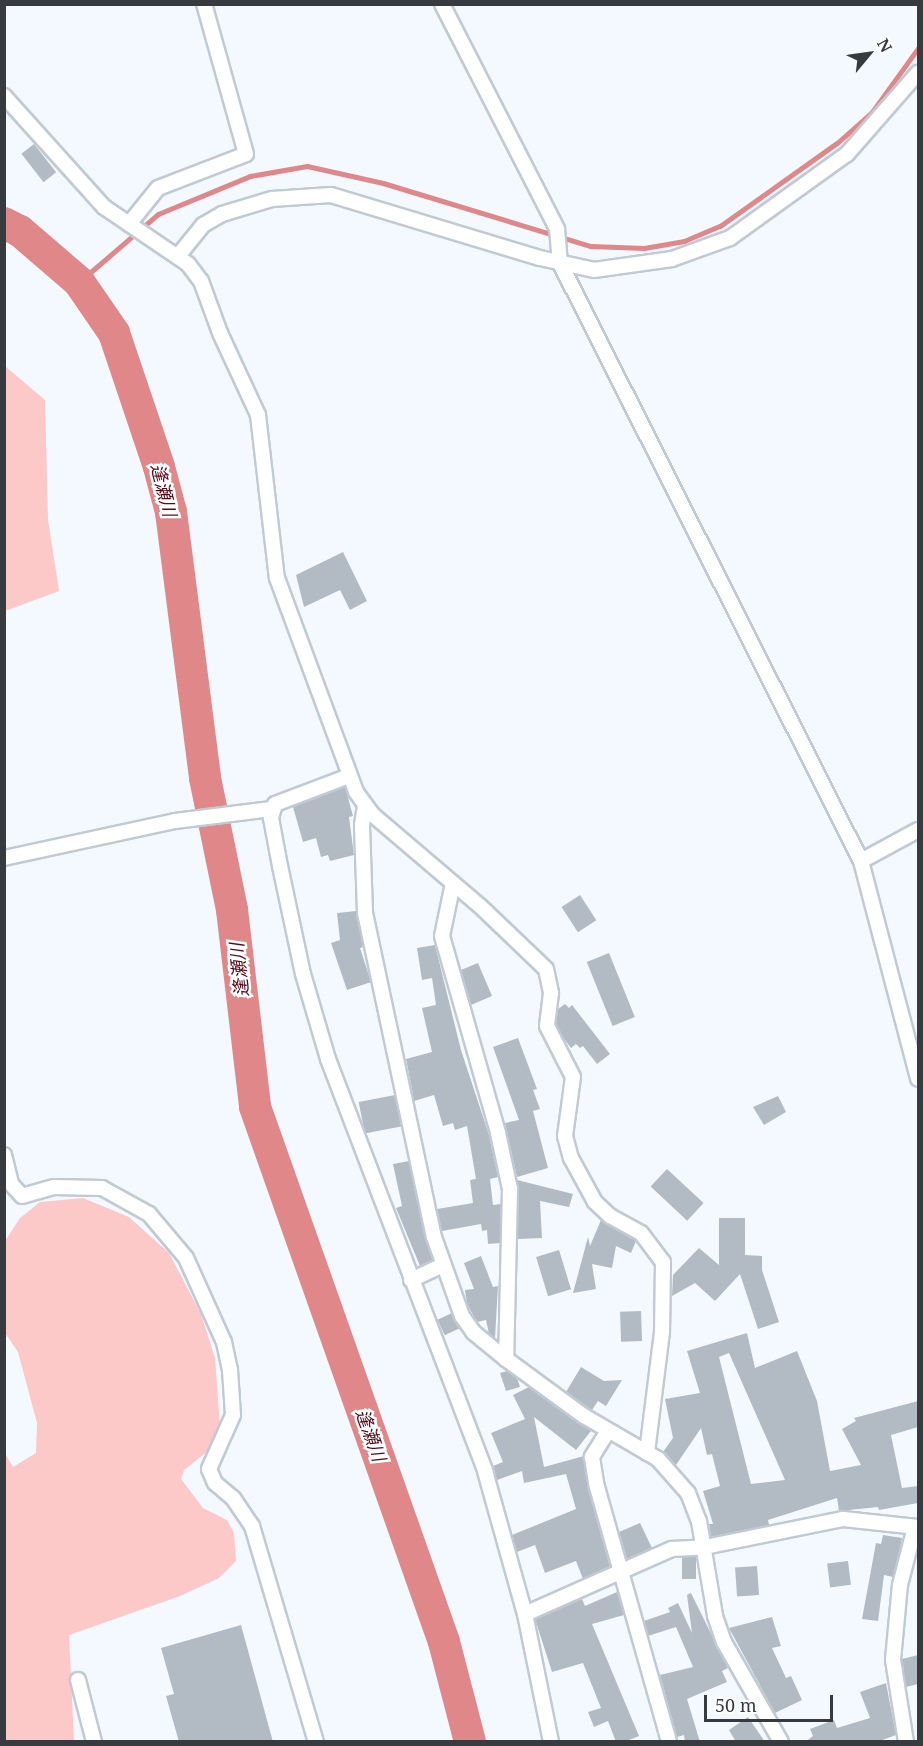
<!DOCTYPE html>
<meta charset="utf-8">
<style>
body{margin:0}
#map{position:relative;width:923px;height:1746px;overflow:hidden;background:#f3f9fe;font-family:"Noto Serif","Noto Sans JP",serif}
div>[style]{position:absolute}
.green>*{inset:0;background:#fcc8c8}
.stream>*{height:5px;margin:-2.5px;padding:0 2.5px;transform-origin:2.5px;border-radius:2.5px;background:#df8789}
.river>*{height:32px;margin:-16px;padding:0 16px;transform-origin:16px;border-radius:16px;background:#df8789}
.building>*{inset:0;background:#b2bbc4;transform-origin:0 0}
.roads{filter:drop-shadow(2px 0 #c1cad3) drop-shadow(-2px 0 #c1cad3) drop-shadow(0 2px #c1cad3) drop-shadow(0 -2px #c1cad3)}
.minor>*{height:14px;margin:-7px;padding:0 7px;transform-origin:7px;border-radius:7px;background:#fff}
span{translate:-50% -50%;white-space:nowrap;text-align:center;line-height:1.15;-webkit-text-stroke:5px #fff;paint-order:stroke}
.water-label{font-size:18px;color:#580816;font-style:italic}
.frame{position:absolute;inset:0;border:6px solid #373b3f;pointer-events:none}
.north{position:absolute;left:839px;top:24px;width:60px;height:60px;-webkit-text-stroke:4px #fff;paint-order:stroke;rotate:61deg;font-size:16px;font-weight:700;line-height:24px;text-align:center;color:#373b3f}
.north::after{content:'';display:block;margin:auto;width:21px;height:27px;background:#373b3f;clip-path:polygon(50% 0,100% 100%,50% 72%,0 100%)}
.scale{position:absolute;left:704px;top:1695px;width:129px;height:27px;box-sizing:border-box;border:3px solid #373b3f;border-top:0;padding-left:8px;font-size:18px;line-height:21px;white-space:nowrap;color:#373b3f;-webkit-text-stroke:4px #fff;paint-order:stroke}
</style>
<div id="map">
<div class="green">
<i style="clip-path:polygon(5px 366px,45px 400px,48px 520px,59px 591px,5px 611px)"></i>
<i style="clip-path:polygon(83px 1198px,129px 1217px,169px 1253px,201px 1314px,215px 1358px,220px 1427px,209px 1450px,184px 1470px,181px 1479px,203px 1508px,227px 1520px,234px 1533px,236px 1561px,219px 1578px,180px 1596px,69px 1635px,74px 1741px,5px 1741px,5px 1453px,13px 1467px,36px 1453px,37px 1423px,18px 1352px,5px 1333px,5px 1241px,20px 1218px,40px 1202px)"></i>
</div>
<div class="stream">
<i style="left:79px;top:282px;width:104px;rotate:-40.7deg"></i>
<i style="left:158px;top:214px;width:100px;rotate:-22.4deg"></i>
<i style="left:250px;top:176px;width:58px;rotate:-10deg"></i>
<i style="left:307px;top:166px;width:78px;rotate:12.6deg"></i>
<i style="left:383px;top:183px;width:217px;rotate:16.9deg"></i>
<i style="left:591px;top:246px;width:53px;rotate:2.2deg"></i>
<i style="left:644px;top:248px;width:41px;rotate:-9.9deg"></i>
<i style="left:684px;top:241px;width:39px;rotate:-23deg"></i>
<i style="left:720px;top:226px;width:143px;rotate:-35.4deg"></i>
<i style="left:837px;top:143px;width:47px;rotate:-41.5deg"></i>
<i style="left:872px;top:112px;width:79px;rotate:-54.3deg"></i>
</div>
<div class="river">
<i style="left:4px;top:223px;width:18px;rotate:27deg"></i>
<i style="left:20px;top:231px;width:78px;rotate:40.8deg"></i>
<i style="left:79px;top:282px;width:62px;rotate:55.5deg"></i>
<i style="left:114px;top:333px;width:141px;rotate:71.4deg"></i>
<i style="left:159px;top:467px;width:47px;rotate:75.1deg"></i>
<i style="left:171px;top:512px;width:268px;rotate:82.7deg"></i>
<i style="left:205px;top:778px;width:135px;rotate:78.4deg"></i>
<i style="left:232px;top:910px;width:198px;rotate:83.3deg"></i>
<i style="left:255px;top:1107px;width:567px;rotate:70.54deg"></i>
<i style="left:444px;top:1642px;width:103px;rotate:75.4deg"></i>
</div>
<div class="building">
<i style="left:34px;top:144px;width:36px;height:16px;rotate:52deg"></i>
<i style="clip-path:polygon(343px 552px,367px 601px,350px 610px,340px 590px,304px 607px,296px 575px)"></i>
<i style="clip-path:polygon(345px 787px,353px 816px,349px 817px,354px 855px,330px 861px,328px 855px,321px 857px,316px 838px,303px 842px,293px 807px)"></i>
<i style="left:580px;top:895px;width:30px;height:22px;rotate:57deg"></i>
<i style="clip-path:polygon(356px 911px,363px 947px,360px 948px,371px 982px,347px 990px,331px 943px,340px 940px,337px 913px)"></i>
<i style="clip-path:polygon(435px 945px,461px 1050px,489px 1135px,498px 1177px,490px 1179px,493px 1205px,501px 1204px,500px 1243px,488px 1244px,487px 1230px,482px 1231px,481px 1224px,442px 1231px,437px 1209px,473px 1203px,470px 1180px,476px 1179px,467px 1126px,455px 1130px,453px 1123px,443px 1126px,434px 1095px,414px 1101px,411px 1084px,406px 1059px,432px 1052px,422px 1008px,436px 1005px,432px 978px,422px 980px,417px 948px)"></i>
<i style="left:609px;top:953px;width:69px;height:24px;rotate:68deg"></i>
<i style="clip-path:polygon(478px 963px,492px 996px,471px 1005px,461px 970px)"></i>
<i style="clip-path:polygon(565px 1004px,569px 1008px,572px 1005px,610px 1054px,597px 1064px,583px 1046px,580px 1048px,576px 1044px,571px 1048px,562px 1036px,556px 1024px,558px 1009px)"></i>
<i style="clip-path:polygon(518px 1038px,537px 1089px,533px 1090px,540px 1109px,533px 1111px,548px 1168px,517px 1177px,505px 1123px,519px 1120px,493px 1047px)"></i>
<i style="left:395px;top:1095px;width:32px;height:37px;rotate:79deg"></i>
<i style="clip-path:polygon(778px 1096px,786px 1112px,764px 1125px,753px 1107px)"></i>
<i style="clip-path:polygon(409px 1161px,433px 1260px,420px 1266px,396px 1208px,402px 1206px,393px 1164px)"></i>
<i style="left:667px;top:1169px;width:50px;height:24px;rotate:43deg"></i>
<i style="clip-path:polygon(517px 1180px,573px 1194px,569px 1207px,540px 1201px,542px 1238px,518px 1239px)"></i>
<i style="clip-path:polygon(719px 1218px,745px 1218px,745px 1255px,762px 1256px,762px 1270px,779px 1322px,758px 1329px,740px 1274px,715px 1301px,695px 1283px,672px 1296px,673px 1275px,699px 1248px,719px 1265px)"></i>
<i style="clip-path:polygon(601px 1220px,636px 1241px,631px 1253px,616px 1246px,612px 1268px,592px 1264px,596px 1289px,573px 1293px,588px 1237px,590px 1246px)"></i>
<i style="left:559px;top:1250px;width:41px;height:24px;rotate:73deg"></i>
<i style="clip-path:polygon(481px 1256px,493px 1287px,498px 1286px,495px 1338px,489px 1334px,486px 1320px,477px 1322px,467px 1304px,465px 1290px,474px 1289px,464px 1263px)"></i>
<i style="left:641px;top:1311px;width:30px;height:21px;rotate:88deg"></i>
<i style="left:452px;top:1313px;width:17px;height:16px;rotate:65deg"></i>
<i style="clip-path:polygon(evenodd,747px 1333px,755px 1368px,797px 1351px,817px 1401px,830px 1471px,861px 1465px,842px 1429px,856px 1421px,854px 1418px,918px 1401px,918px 1427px,891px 1435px,902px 1488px,918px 1486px,918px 1503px,879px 1510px,878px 1507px,839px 1511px,837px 1498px,768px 1520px,769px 1525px,711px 1537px,709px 1524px,713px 1524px,703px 1491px,720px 1486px,712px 1454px,707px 1455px,701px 1428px,676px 1465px,663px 1452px,673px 1438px,665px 1399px,700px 1393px,687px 1351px,747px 1333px,729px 1353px,785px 1480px,751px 1484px,719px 1357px,729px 1353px)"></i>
<i style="clip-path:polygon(581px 1367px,604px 1381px,622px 1380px,606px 1406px,598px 1401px,592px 1410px,566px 1392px)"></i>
<i style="clip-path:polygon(507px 1371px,517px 1378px,520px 1387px,506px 1391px,500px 1373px)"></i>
<i style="clip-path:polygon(529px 1387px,591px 1431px,576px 1450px,534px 1417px,544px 1467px,584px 1456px,588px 1489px,610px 1567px,583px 1579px,576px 1561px,545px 1573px,535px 1545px,517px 1552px,512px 1535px,576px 1509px,566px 1474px,524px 1483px,522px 1471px,497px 1480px,493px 1466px,503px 1462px,491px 1433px,525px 1419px,513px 1395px)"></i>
<i style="clip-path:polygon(640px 1523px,652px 1548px,627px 1559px,619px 1532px)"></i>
<i style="clip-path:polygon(883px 1535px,902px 1538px,900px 1548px,893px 1577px,884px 1575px,878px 1621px,862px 1619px,876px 1543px,881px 1544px)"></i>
<i style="left:682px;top:1557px;width:14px;height:22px"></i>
<i style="left:848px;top:1561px;width:24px;height:21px;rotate:83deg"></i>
<i style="left:757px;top:1566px;width:29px;height:22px;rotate:86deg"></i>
<i style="clip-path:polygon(617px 1592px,624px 1615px,592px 1624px,639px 1736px,624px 1742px,616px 1742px,608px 1721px,594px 1727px,588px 1712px,601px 1708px,583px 1663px,552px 1672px,535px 1619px,582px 1599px,585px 1606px)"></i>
<i style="clip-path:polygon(691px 1593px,728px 1668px,722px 1671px,727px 1682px,687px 1699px,700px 1742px,685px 1742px,684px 1735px,677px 1737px,660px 1675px,693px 1667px,676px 1627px,648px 1636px,644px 1621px,670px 1612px,668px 1608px,678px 1603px,692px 1633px,687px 1595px)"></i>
<i style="clip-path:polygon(772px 1617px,781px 1646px,772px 1648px,786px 1678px,791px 1676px,802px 1700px,775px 1713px,729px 1628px)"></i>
<i style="clip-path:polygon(241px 1625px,273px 1742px,179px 1742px,166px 1696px,174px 1694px,161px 1648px)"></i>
<i style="clip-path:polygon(918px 1655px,918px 1684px,906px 1687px,902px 1659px)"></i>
<i style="clip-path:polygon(886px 1683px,896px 1735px,877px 1742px,805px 1742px,813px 1736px,810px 1729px,834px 1720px,837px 1728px,870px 1718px,860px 1692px)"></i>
<i style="clip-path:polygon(748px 1717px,765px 1742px,736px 1742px,729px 1730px)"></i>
</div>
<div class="roads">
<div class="minor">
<i style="left:442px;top:4px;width:253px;rotate:62.9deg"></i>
<i style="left:557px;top:229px;width:34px;rotate:85deg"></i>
<i style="left:560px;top:263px;width:669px;rotate:63.28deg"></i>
<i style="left:861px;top:861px;width:225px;rotate:75.3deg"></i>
<i style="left:4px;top:96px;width:149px;rotate:48deg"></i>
<i style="left:104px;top:207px;width:102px;rotate:34.2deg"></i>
<i style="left:188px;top:264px;width:21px;rotate:53deg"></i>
<i style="left:201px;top:281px;width:55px;rotate:69.9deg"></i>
<i style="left:220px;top:333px;width:90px;rotate:65.1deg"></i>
<i style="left:258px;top:415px;width:164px;rotate:83.4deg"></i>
<i style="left:277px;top:578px;width:228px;rotate:69.7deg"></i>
<i style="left:356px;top:792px;width:29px;rotate:54deg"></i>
<i style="left:373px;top:815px;width:140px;rotate:40.4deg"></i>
<i style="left:480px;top:906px;width:91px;rotate:43.7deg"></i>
<i style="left:546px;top:969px;width:25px;rotate:78deg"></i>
<i style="left:551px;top:993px;width:33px;rotate:97deg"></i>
<i style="left:547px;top:1026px;width:57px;rotate:63deg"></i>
<i style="left:573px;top:1077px;width:60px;rotate:97.7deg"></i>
<i style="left:565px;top:1136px;width:23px;rotate:75deg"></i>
<i style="left:571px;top:1158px;width:50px;rotate:61.4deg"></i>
<i style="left:595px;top:1202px;width:21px;rotate:43deg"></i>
<i style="left:610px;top:1216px;width:35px;rotate:29deg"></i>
<i style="left:641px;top:1233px;width:36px;rotate:53deg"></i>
<i style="left:663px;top:1262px;width:70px;rotate:90.8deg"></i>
<i style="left:662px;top:1332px;width:122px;rotate:97.1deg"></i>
<i style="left:129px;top:224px;width:46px;rotate:-51.1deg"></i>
<i style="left:158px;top:188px;width:94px;rotate:-21.1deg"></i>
<i style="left:246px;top:154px;width:156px;rotate:-105.6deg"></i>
<i style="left:178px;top:256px;width:40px;rotate:-51deg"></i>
<i style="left:203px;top:225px;width:22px;rotate:-30deg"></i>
<i style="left:222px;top:214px;width:52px;rotate:-16.7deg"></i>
<i style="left:272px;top:199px;width:59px;rotate:-3.9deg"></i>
<i style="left:331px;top:195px;width:218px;rotate:16.8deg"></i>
<i style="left:540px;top:258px;width:55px;rotate:12.5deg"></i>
<i style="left:594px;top:270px;width:79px;rotate:-8deg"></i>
<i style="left:672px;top:259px;width:62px;rotate:-19.9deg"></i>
<i style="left:730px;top:238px;width:144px;rotate:-35.7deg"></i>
<i style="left:847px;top:154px;width:108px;rotate:-48.8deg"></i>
<i style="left:349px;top:776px;width:79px;rotate:159.3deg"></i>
<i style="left:275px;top:804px;width:15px;rotate:106deg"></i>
<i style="left:271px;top:818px;width:49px;rotate:79.4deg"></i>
<i style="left:280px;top:866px;width:110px;rotate:78deg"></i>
<i style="left:303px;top:974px;width:89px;rotate:73.6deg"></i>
<i style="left:328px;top:1059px;width:441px;rotate:69.1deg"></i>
<i style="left:485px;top:1471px;width:148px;rotate:74.4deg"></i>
<i style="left:525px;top:1614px;width:131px;rotate:78.5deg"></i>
<i style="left:365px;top:806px;width:20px;rotate:99deg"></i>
<i style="left:362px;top:826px;width:87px;rotate:88deg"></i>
<i style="left:365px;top:913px;width:331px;rotate:78deg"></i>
<i style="left:434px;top:1237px;width:84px;rotate:70.5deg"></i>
<i style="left:462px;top:1316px;width:19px;rotate:55deg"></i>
<i style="left:473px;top:1332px;width:43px;rotate:39.3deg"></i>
<i style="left:506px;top:1359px;width:97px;rotate:36.2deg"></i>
<i style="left:584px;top:1416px;width:86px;rotate:30.2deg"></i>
<i style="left:658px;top:1459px;width:45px;rotate:48.6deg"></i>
<i style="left:688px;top:1493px;width:30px;rotate:69deg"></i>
<i style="left:699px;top:1521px;width:96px;rotate:80.4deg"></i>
<i style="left:715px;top:1616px;width:28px;rotate:71deg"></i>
<i style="left:724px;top:1642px;width:115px;rotate:60.3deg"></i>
<i style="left:4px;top:858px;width:175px;rotate:-12.2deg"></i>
<i style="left:175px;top:821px;width:97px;rotate:-7.1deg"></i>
<i style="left:861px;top:861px;width:65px;rotate:-28.5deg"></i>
<i style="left:453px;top:883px;width:54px;rotate:101.7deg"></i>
<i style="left:442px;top:936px;width:205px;rotate:74.1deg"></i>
<i style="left:498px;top:1133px;width:57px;rotate:77.9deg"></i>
<i style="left:510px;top:1189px;width:170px;rotate:91.3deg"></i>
<i style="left:4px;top:1155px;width:30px;rotate:76deg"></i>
<i style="left:11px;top:1184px;width:16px;rotate:47deg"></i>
<i style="left:22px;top:1196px;width:33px;rotate:-16deg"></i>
<i style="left:54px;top:1187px;width:48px;rotate:1.2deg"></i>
<i style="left:102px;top:1188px;width:54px;rotate:29deg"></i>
<i style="left:149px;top:1214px;width:57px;rotate:49.9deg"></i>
<i style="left:186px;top:1258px;width:92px;rotate:65.7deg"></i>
<i style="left:224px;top:1342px;width:29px;rotate:78deg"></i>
<i style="left:230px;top:1370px;width:45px;rotate:86.2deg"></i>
<i style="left:233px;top:1415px;width:59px;rotate:114deg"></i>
<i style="left:209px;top:1469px;width:15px;rotate:67deg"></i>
<i style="left:215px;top:1483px;width:23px;rotate:40deg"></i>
<i style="left:233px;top:1498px;width:34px;rotate:56deg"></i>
<i style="left:252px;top:1526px;width:225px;rotate:73.5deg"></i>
<i style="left:411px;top:1280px;width:35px;rotate:-25deg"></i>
<i style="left:608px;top:1431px;width:31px;rotate:122deg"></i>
<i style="left:592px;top:1457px;width:30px;rotate:81deg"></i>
<i style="left:597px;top:1487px;width:265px;rotate:74.2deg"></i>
<i style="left:525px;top:1614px;width:161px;rotate:-23.9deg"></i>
<i style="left:672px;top:1549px;width:33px;rotate:-3deg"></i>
<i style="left:705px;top:1547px;width:141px;rotate:-11.5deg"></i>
<i style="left:843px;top:1519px;width:75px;rotate:6.1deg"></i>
<i style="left:78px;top:1680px;width:64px;rotate:75.5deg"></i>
<i style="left:906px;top:1742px;width:83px;rotate:-99deg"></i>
<i style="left:893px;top:1660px;width:75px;rotate:-84.7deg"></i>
<i style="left:900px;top:1585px;width:60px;rotate:-75.5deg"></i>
</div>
</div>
<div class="water-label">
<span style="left:164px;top:490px;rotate:76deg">逢瀬川</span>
<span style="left:239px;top:970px;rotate:-96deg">逢瀬川</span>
<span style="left:371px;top:1435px;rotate:70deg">逢瀬川</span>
</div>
<div class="frame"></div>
<div class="north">N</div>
<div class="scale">50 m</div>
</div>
